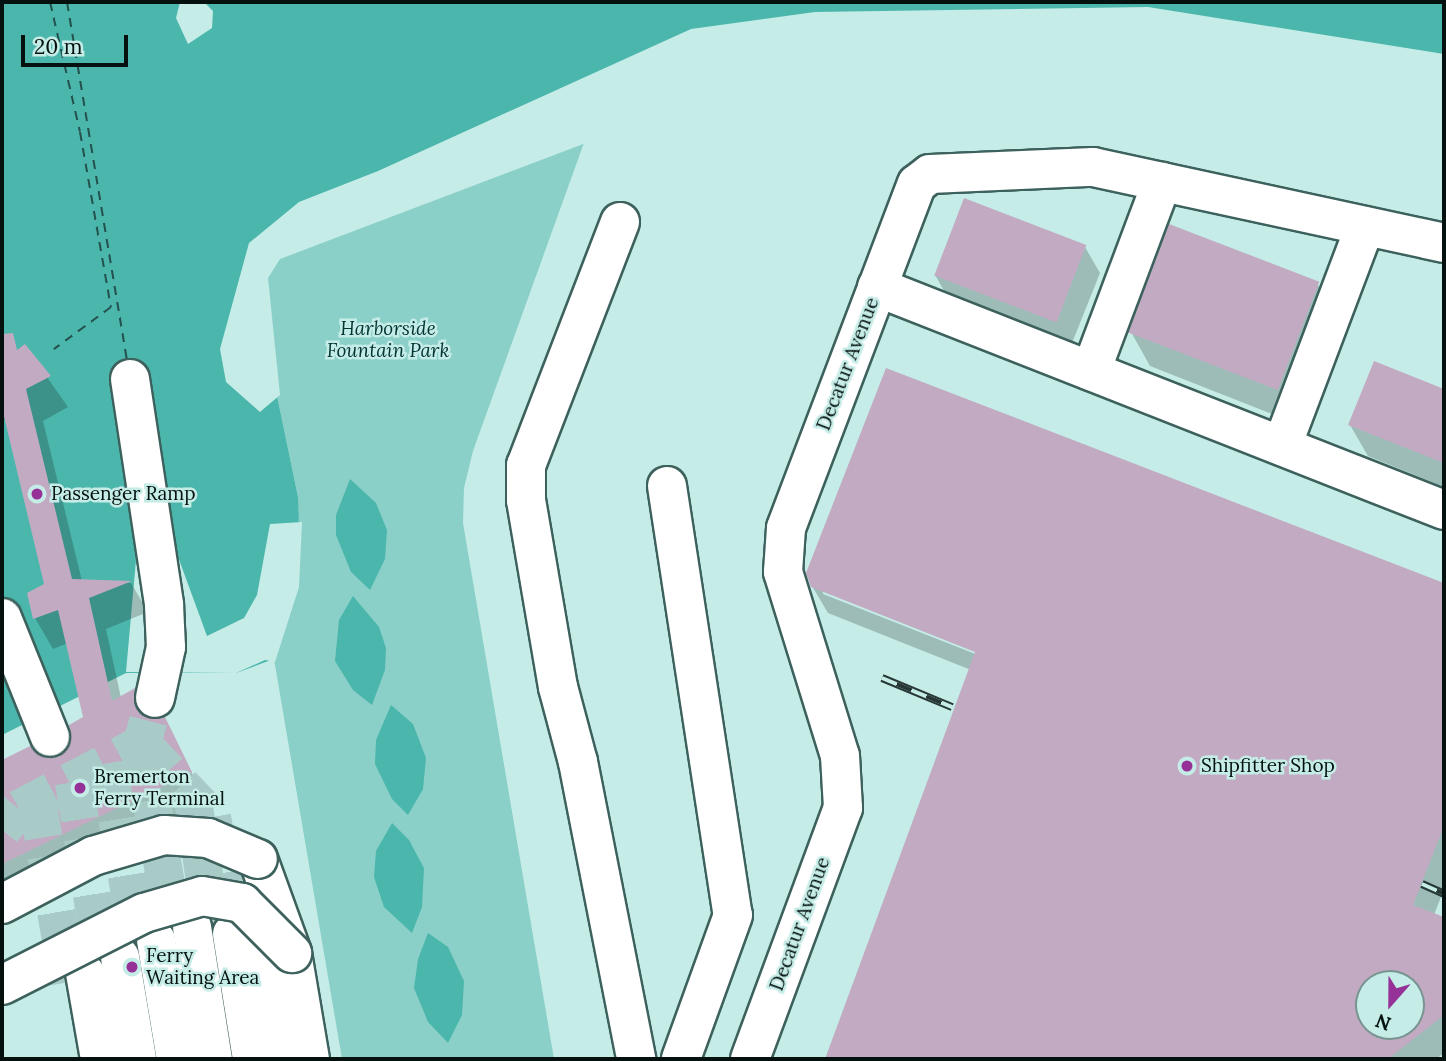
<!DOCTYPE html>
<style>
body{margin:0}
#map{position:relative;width:1446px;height:1061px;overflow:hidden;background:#c5ece7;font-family:Lora,serif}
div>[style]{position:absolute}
.green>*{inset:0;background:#8bd0c8}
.water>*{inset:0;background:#4bb6ac}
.pier>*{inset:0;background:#c5ece7}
.shadow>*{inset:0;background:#0003}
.ferry>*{height:2px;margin-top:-1px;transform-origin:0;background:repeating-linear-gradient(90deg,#23524e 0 9px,transparent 0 16px)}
.building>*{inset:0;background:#c2abc2;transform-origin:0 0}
.minor-tunnel>*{height:38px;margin-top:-19px;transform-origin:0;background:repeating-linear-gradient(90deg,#a8cbc7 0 38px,transparent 0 57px)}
.highway-tunnel>*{height:38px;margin-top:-19px;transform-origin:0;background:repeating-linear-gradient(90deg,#a8cbc7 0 38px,transparent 0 57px)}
.roads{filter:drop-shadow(2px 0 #3d615d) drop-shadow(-2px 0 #3d615d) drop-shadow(0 2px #3d615d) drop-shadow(0 -2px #3d615d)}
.minor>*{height:38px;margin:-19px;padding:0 19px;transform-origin:19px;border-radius:19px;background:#fff}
.highway>*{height:38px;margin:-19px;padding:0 19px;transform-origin:19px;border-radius:19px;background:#fff}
.rail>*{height:8px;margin-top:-4px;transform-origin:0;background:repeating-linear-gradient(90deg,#c5ece7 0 16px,#263735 0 32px);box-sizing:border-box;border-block:2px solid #263735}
.bridges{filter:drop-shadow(2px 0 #3d615d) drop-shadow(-2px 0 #3d615d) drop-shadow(0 2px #3d615d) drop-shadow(0 -2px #3d615d)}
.minor-bridge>*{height:38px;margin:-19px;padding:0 19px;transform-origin:19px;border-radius:19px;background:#fff}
.dots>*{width:19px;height:19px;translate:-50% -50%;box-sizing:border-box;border:4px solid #c5ece7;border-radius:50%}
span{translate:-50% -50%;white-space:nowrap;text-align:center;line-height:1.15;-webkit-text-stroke:5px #c5ece7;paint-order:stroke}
.park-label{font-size:19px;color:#003431;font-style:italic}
.street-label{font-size:19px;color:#04110f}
.poi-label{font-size:19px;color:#04110f}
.left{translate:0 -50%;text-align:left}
.frame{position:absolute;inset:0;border:4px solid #04110f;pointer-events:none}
.north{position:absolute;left:1355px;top:970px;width:70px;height:70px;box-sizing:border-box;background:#c5ece7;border:2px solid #789491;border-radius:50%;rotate:201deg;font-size:19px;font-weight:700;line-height:28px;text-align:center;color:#04110f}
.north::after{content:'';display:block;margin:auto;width:24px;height:32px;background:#953197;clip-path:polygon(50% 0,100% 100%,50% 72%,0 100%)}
.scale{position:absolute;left:21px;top:35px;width:107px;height:32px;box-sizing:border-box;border:4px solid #04110f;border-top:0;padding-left:9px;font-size:21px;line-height:24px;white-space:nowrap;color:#04110f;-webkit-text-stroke:5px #c5ece7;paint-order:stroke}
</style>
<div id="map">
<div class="green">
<i style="clip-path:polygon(585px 140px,473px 451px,464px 488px,463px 523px,554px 1059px,342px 1059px,274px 659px,298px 497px,275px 386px,264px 277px,277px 256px)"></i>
</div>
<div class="water">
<i style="clip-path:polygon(2px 2px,1444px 2px,1444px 133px,1137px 44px,752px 55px,277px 256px,264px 277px,275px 386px,298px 497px,299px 530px,274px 659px,236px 673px,126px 673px,2px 735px)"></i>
<i style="clip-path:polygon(350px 479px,376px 503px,387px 530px,385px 559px,370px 590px,351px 572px,336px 535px,336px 515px)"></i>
<i style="clip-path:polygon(353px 596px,379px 627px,386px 648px,385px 670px,372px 705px,353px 690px,335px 661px,339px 620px)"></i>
<i style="clip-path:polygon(391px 705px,413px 724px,426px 758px,423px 789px,408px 815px,392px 799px,375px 764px,376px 740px)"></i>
<i style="clip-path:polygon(392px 823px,409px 840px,424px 868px,422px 907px,412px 933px,384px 907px,374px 877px,376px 851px)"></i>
<i style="clip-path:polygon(428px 933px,448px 947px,464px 981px,462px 1015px,448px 1043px,428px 1022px,414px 988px,418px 959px)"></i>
</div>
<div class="pier">
<i style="clip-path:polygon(180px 2px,204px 2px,213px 11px,212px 28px,188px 44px,176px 18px)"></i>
<i style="clip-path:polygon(1148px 7px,1444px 54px,1444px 136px,1137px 48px,942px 75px,753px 59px,586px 143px,280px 259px,268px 278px,280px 395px,260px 412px,226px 382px,220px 349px,249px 243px,299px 202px,378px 171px,691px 29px,815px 12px)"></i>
<i style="clip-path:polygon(145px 376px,177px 554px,207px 636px,244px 618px,257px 595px,270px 524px,302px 522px,299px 587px,275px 662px,265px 660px,236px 673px,126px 672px,136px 560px,112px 382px)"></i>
</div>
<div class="shadow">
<i style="clip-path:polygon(1085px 247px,1100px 273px,1070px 348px,950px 301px,935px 275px)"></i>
<i style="clip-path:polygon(1318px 285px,1337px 318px,1295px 423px,1150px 366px,1131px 332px)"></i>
<i style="clip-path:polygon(25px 346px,68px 407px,43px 421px,82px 581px,131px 583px,148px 612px,106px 629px,121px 698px,134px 691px,152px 721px,164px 719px,208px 804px,2px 904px,2px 762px,30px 748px,46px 760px,60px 759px,85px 718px,68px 643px,53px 649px,35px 618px,29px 594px,46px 585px,6px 420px,2px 420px,2px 362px)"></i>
<i style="clip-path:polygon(1375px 363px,1444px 391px,1444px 487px,1368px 456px,1350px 425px)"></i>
<i style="clip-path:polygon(evenodd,887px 370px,1444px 585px,1444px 889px,1434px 915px,1444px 919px,1444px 1053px,1436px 1059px,827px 1059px,971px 670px,828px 613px,812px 586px,887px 370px,823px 590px,984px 654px,983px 657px,823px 594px,823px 590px,887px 370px,1369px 984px,1411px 984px,1411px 1026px,1369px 1026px,1369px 984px)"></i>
</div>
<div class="ferry">
<i style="left:50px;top:2px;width:133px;rotate:77deg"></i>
<i style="left:80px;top:132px;width:178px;rotate:80deg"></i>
<i style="left:111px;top:307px;width:71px;rotate:143.6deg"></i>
<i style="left:67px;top:2px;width:362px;rotate:80.5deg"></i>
</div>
<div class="building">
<i style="left:964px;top:198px;width:131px;height:83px;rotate:21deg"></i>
<i style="left:1169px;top:224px;width:161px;height:116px;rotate:21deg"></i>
<i style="clip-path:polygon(13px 333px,17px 350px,25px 344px,51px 376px,26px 389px,72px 579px,132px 581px,89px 598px,112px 701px,135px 688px,134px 704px,140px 714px,151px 719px,165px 717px,192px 772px,2px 864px,2px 760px,30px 746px,46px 758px,59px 757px,71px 741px,69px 725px,83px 717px,58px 610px,33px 619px,27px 593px,44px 584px,2px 408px,2px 334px)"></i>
<i style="clip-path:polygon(1374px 361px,1444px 389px,1444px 463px,1348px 425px)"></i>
<i style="clip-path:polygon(evenodd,886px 368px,1444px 583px,1444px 826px,1413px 905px,1444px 917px,1444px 1015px,1388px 1059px,825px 1059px,975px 652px,811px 587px,806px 573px,886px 368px,1369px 984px,1411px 984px,1411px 1026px,1369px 1026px,1369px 984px)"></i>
</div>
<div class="minor-tunnel">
<i style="left:142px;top:744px;width:191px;rotate:80.3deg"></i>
<i style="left:108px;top:763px;width:188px;rotate:80.5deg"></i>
<i style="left:74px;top:782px;width:185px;rotate:81deg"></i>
<i style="left:192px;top:794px;width:135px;rotate:81.5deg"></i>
<i style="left:37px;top:800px;width:185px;rotate:80.3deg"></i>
</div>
<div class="highway-tunnel">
<i style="left:142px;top:744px;width:101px;rotate:46.2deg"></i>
<i style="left:212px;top:817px;width:117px;rotate:80.1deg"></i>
<i style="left:2px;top:830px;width:27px;rotate:-51deg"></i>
<i style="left:19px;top:809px;width:139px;rotate:-27.9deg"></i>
<i style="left:142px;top:744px;width:24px;rotate:-75deg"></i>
</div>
<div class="roads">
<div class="minor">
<i style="left:620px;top:222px;width:261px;rotate:111.1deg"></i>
<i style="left:526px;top:465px;width:35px;rotate:90deg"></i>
<i style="left:526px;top:500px;width:190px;rotate:80.3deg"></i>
<i style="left:558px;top:687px;width:78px;rotate:75.1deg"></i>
<i style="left:578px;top:762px;width:303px;rotate:78.9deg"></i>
<i style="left:877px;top:287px;width:609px;rotate:21.47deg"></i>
<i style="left:1091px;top:371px;width:202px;rotate:-69.4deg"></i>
<i style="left:1282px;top:446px;width:235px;rotate:-69.3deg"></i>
<i style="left:667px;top:486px;width:434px;rotate:81.3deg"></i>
<i style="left:733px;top:915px;width:153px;rotate:109.9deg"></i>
<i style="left:258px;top:859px;width:100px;rotate:70.1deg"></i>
<i style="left:292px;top:953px;width:108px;rotate:80.4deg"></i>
<i style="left:192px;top:927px;width:134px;rotate:81deg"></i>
<i style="left:156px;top:940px;width:121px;rotate:80.5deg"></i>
<i style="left:120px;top:957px;width:103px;rotate:80.5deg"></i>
<i style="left:263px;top:961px;width:99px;rotate:80.7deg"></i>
<i style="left:85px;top:973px;width:87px;rotate:80.1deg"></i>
<i style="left:750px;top:1059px;width:268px;rotate:-69.7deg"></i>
<i style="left:843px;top:808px;width:52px;rotate:-93.3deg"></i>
<i style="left:840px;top:756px;width:193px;rotate:-107.2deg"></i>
<i style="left:783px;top:572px;width:44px;rotate:-86.1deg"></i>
<i style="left:786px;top:528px;width:368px;rotate:-69.2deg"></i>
<i style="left:917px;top:184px;width:16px;rotate:-38deg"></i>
<i style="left:930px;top:174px;width:163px;rotate:-2.5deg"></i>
<i style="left:1093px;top:167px;width:359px;rotate:12.2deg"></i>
</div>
<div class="highway">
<i style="left:130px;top:379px;width:229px;rotate:81.4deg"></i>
<i style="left:164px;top:605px;width:42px;rotate:87.3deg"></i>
<i style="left:166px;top:647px;width:52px;rotate:102.2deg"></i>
<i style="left:2px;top:618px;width:128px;rotate:68deg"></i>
<i style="left:232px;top:934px;width:127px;rotate:80.9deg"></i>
</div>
</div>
<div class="rail">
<i style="left:882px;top:678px;width:76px;rotate:22.5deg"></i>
<i style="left:1422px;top:884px;width:24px;rotate:24deg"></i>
</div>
<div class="bridges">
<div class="minor-bridge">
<i style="left:2px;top:904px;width:103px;rotate:-27.8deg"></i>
<i style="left:93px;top:856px;width:74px;rotate:-16.5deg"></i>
<i style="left:164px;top:835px;width:44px;rotate:3.9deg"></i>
<i style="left:208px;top:838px;width:54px;rotate:22.8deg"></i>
<i style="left:2px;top:985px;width:159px;rotate:-26.9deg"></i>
<i style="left:144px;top:913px;width:60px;rotate:-16.3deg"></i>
<i style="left:202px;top:896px;width:41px;rotate:9.9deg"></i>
<i style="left:242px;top:903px;width:71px;rotate:45deg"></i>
</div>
</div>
<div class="dots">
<i style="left:37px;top:494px;background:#953197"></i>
<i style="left:1187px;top:766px;background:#953197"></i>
<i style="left:80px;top:788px;background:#953197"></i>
<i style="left:132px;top:967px;background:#953197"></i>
</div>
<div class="park-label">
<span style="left:388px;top:340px">Harborside<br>Fountain Park</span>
</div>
<div class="street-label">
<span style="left:848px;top:364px;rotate:-69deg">Decatur Avenue</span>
<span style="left:800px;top:924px;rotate:-70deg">Decatur Avenue</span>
</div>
<div class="poi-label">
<span class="left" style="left:51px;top:494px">Passenger Ramp</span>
<span class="left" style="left:1201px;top:766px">Shipfitter Shop</span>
<span class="left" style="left:94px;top:788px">Bremerton<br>Ferry Terminal</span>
<span class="left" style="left:146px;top:967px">Ferry<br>Waiting Area</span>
</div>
<div class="frame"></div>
<div class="north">N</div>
<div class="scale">20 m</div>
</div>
